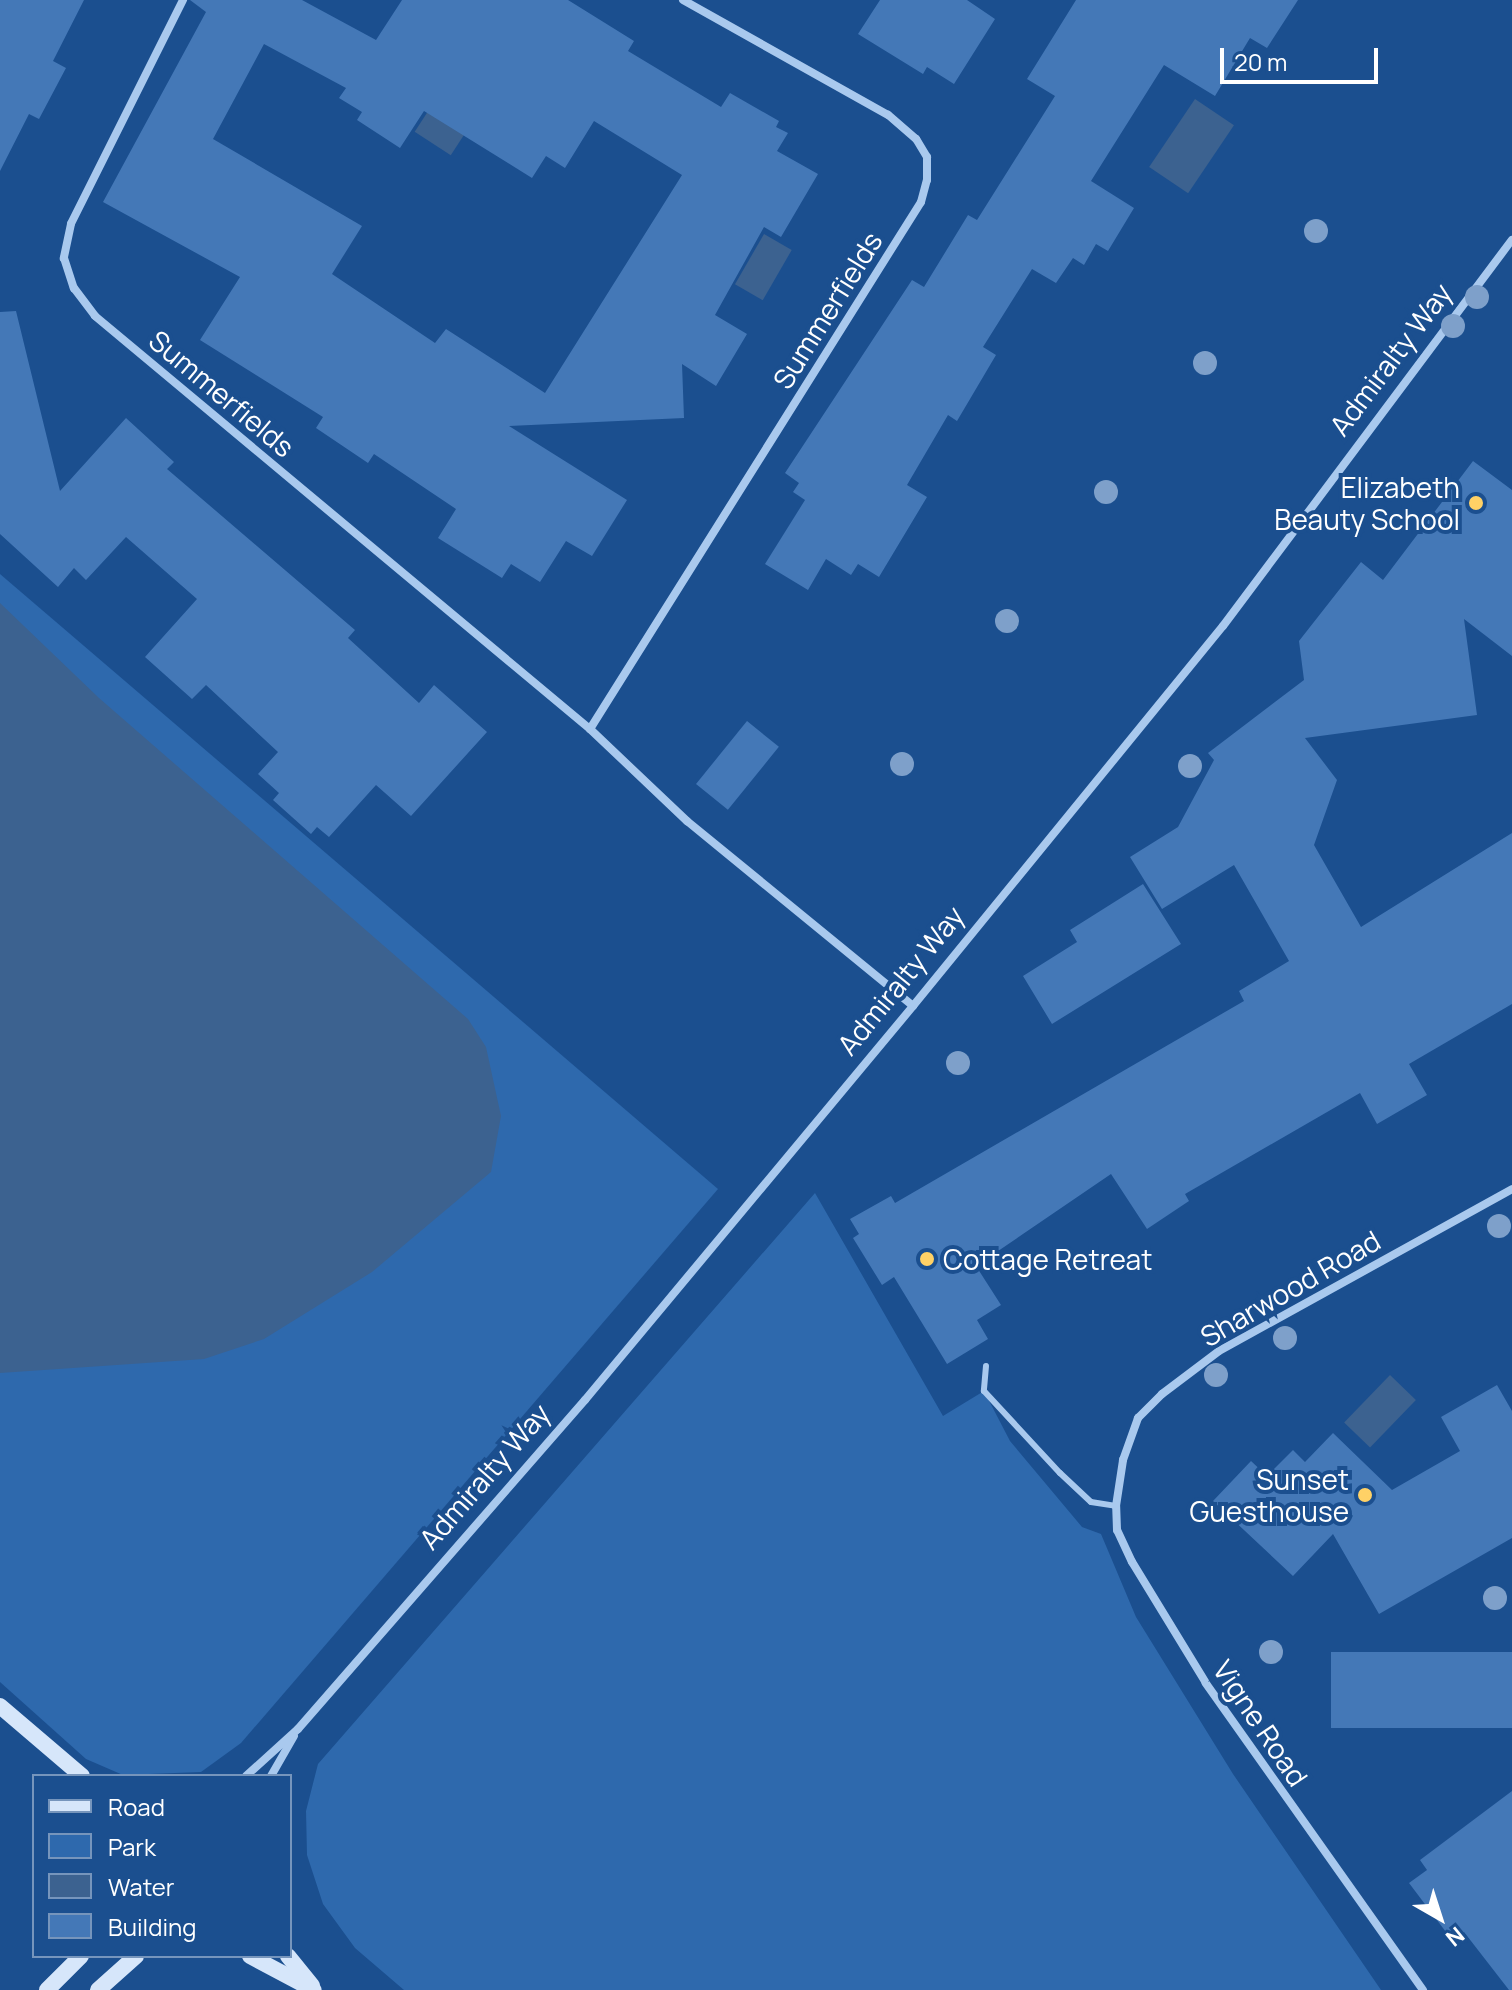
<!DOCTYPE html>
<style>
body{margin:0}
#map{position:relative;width:1512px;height:1990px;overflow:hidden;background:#1b4f8f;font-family:Manrope,sans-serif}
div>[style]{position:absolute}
.green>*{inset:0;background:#2e69ad}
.water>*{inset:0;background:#3c6290;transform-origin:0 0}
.building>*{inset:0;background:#4478b7;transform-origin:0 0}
.lane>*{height:6px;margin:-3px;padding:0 3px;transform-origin:3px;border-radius:3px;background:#a9c9ee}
.street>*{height:8px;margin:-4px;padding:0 4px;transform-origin:4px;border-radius:4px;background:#a9c9ee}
.secondary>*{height:16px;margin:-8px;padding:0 8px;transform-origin:8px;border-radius:8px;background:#d6e6fa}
.trees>*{width:24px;height:24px;margin:-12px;border-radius:50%;background:#7ea0ca}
.dots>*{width:22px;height:22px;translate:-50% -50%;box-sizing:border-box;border:4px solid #1b4f8f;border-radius:50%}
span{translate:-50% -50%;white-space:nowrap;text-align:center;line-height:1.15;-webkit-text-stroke:8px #1b4f8f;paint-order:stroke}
.street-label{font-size:28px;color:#fff}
.poi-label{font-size:28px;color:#fff}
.right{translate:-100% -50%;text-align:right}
.left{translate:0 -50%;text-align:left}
.legend{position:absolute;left:32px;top:1774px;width:260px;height:184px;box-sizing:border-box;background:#1b4f8f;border:2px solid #7695bc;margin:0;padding:10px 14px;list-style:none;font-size:24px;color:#fff}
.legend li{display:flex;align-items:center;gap:16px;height:40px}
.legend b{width:40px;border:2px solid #7695bc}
.north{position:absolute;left:1400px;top:1878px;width:80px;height:80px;-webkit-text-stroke:6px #1b4f8f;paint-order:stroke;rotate:141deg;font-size:22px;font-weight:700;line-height:32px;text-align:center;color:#fff}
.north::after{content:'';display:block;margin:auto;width:28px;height:36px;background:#fff;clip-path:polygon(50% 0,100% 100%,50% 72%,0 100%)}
.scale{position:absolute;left:1220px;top:48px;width:158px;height:36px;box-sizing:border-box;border:4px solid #fff;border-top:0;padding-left:10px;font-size:24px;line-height:28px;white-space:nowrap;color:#fff;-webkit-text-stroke:6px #1b4f8f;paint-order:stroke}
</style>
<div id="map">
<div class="green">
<i style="clip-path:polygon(0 574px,718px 1189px,241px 1743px,201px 1772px,123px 1775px,86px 1759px,0 1682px)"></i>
<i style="clip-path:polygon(815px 1193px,943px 1416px,984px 1391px,1010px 1441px,1082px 1527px,1101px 1534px,1136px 1617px,1233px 1774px,1381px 1990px,404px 1990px,355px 1948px,323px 1904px,307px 1855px,306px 1811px,318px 1764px)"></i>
</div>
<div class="water">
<i style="left:449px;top:79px;width:43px;height:63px;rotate:33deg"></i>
<i style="left:1195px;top:99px;width:47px;height:82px;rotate:34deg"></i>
<i style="left:764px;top:234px;width:32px;height:58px;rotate:30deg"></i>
<i style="clip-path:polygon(0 603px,99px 698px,468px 1019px,486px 1047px,501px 1116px,491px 1172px,372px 1272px,264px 1339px,204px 1359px,0 1373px)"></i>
<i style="left:1390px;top:1375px;width:36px;height:66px;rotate:44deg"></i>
</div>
<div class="building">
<i style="clip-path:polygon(0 0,84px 0,53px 61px,66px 68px,39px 119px,29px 114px,0 171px)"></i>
<i style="clip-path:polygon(evenodd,190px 0,302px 0,376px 40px,402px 0,568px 0,634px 41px,628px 51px,721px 107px,730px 93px,779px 121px,776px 127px,788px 133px,777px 151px,818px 174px,781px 237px,764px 227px,715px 315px,747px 334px,716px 386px,682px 364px,684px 418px,509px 426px,627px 500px,592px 556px,566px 541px,540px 582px,511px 564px,502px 578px,438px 538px,456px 509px,374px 454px,368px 463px,316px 428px,323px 417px,200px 340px,240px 277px,103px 202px,206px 12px,190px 0,264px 44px,346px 88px,339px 98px,362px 112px,357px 120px,400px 148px,424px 111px,532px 178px,546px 156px,565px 168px,594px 121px,682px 175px,545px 393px,446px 329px,435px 343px,332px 274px,362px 226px,213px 139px,264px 44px)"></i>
<i style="clip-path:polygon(880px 0,967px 0,995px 19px,954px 84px,927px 67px,923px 74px,858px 34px)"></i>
<i style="clip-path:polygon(1076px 0,1298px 0,1267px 48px,1250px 38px,1215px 96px,1164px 65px,1091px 181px,1134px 208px,1108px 251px,1096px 244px,1084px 265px,1073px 258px,1056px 283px,1032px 269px,983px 347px,996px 355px,957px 421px,948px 415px,907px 485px,927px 497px,879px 577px,858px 564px,851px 575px,826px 559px,808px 590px,765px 564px,805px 500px,793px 492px,799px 483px,785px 473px,912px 280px,924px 287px,968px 215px,977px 220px,1055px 96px,1027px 79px)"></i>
<i style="clip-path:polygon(16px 311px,60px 491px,126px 418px,174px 462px,167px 469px,355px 630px,348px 638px,419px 703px,434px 685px,487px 732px,411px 816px,376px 785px,329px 837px,317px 827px,311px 834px,273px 800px,279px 793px,258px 774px,278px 752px,206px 685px,192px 699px,145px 657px,197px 599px,126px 537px,86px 580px,74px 568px,58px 587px,0 534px,0 312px)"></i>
<i style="clip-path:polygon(1473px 461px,1512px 490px,1512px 656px,1464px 619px,1477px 715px,1305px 738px,1337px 780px,1314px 845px,1361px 927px,1512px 833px,1512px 1004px,1409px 1064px,1427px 1095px,1377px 1124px,1360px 1093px,1185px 1194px,1189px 1201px,1147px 1229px,1111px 1174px,976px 1266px,1001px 1305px,977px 1320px,988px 1339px,947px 1364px,894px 1277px,882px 1285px,853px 1238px,859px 1234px,850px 1219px,891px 1196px,895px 1203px,1244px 1001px,1239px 991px,1289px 961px,1234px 865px,1162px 909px,1130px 857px,1178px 827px,1214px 760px,1208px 753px,1304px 680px,1299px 641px,1361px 562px,1383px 580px)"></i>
<i style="left:747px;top:721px;width:41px;height:81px;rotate:39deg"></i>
<i style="clip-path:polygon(1143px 884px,1181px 944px,1052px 1024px,1023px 976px,1077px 942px,1070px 930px)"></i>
<i style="clip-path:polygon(1497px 1385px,1512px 1411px,1512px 1538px,1379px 1614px,1333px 1534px,1293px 1576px,1213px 1501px,1251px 1461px,1267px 1476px,1293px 1450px,1305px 1462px,1333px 1433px,1392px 1490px,1460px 1451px,1441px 1417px)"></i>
<i style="left:1512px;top:1652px;width:76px;height:181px;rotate:90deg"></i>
<i style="clip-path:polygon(1512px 1791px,1512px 1990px,1509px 1990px,1464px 1932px,1452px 1940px,1409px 1883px,1427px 1870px,1420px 1860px)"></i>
</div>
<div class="lane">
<i style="left:986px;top:1366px;width:25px;rotate:95deg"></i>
<i style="left:984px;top:1391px;width:112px;rotate:47.2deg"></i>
<i style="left:1060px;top:1473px;width:42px;rotate:43.1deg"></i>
<i style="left:1091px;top:1502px;width:25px;rotate:9deg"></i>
</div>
<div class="street">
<i style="left:183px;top:0;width:250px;rotate:116.6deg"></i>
<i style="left:71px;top:224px;width:35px;rotate:102deg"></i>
<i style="left:64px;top:258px;width:32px;rotate:72deg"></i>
<i style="left:74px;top:288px;width:35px;rotate:53deg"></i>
<i style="left:95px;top:316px;width:645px;rotate:39.84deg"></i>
<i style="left:590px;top:729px;width:134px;rotate:43.5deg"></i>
<i style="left:687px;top:821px;width:292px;rotate:39.3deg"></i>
<i style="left:590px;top:729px;width:622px;rotate:-57.87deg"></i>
<i style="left:921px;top:202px;width:23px;rotate:-75deg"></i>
<i style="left:927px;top:180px;width:23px;rotate:-90deg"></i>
<i style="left:927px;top:157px;width:21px;rotate:-121deg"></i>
<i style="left:916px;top:139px;width:37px;rotate:-139deg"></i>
<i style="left:888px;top:115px;width:235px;rotate:-150.7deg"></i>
<i style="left:246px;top:1776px;width:70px;rotate:-42.1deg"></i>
<i style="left:298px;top:1729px;width:437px;rotate:-48.9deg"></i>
<i style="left:585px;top:1400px;width:513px;rotate:-50.22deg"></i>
<i style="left:913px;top:1006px;width:490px;rotate:-50.8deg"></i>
<i style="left:1223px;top:626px;width:482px;rotate:-53.2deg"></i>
<i style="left:271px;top:1776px;width:46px;rotate:-60.1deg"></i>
<i style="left:1423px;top:1990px;width:376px;rotate:-125.3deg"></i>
<i style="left:1206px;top:1683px;width:142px;rotate:-121.4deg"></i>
<i style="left:1132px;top:1562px;width:35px;rotate:-115deg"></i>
<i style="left:1117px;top:1530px;width:24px;rotate:-92deg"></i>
<i style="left:1116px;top:1506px;width:47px;rotate:-81.3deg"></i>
<i style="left:1123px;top:1460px;width:45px;rotate:-70.3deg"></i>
<i style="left:1138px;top:1418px;width:34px;rotate:-45deg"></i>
<i style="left:1162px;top:1394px;width:71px;rotate:-37deg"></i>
<i style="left:1219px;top:1351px;width:335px;rotate:-28.9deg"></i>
</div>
<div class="secondary">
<i style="left:0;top:1706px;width:108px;rotate:40.5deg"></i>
<i style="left:250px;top:1956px;width:72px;rotate:28deg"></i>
<i style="left:288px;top:1956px;width:38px;rotate:51deg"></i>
<i style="left:47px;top:1990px;width:48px;rotate:-45deg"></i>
<i style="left:98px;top:1990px;width:51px;rotate:-41.8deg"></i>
</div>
<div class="trees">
<i style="left:1316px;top:231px"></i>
<i style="left:1477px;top:297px"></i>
<i style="left:1453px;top:326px"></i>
<i style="left:1205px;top:363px"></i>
<i style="left:1106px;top:492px"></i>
<i style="left:1007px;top:621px"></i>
<i style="left:902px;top:764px"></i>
<i style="left:1190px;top:766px"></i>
<i style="left:958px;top:1063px"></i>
<i style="left:1499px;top:1226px"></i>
<i style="left:1285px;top:1338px"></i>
<i style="left:1216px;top:1375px"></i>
<i style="left:1495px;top:1598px"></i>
<i style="left:1271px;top:1652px"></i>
</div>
<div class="dots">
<i style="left:1476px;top:503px;background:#ffd166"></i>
<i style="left:927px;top:1259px;background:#ffd166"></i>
<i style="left:1365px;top:1495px;background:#ffd166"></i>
</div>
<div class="street-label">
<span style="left:827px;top:310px;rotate:-58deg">Summerfields</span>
<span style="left:1390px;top:359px;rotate:-53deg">Admiralty Way</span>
<span style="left:222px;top:393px;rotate:40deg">Summerfields</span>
<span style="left:900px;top:980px;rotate:-51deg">Admiralty Way</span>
<span style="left:1290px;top:1288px;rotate:-30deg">Sharwood Road</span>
<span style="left:484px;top:1476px;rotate:-49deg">Admiralty Way</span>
<span style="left:1261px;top:1723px;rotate:56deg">Vigne Road</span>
</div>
<div class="poi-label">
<span class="right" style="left:1460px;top:503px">Elizabeth<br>Beauty School</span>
<span class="left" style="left:943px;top:1259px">Cottage Retreat</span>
<span class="right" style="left:1349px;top:1495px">Sunset<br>Guesthouse</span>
</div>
<ul class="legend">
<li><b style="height:10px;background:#d6e6fa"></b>Road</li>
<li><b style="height:22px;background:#2e69ad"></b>Park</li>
<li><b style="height:22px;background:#3c6290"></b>Water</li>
<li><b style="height:22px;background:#4478b7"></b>Building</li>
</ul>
<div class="north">N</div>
<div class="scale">20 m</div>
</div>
